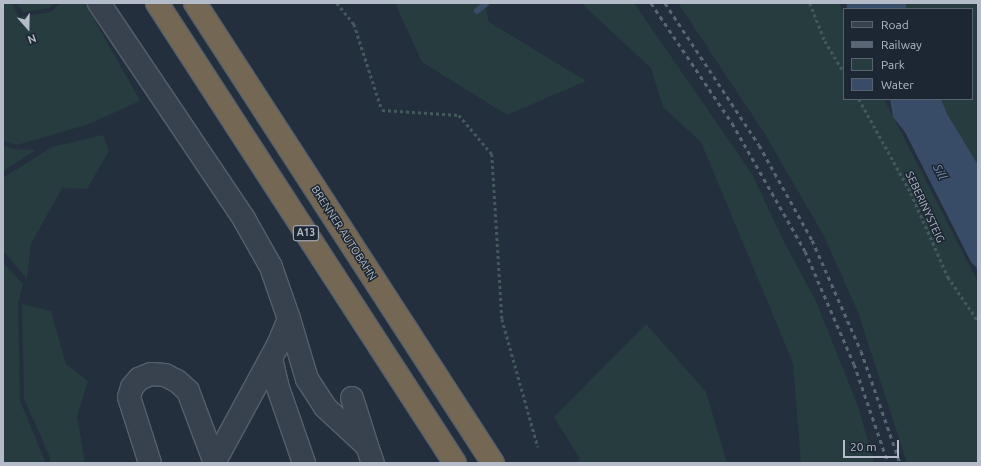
<!DOCTYPE html>
<style>
body{margin:0}
#map{position:relative;width:981px;height:466px;overflow:hidden;background:#242f3e;font-family:Ubuntu,sans-serif}
div>[style]{position:absolute}
.green>*{inset:0;background:#263c3f}
.water>*{inset:0;background:#394c67;transform-origin:0 0}
.stream>*{height:5.5px;margin:-2.75px;padding:0 2.75px;transform-origin:2.75px;border-radius:2.75px;background:#394c67}
.path>*{height:2.5px;margin-top:-1.25px;transform-origin:0;background:repeating-linear-gradient(90deg,#44595c 0 3px,transparent 0 6px)}
.roads{filter:drop-shadow(1px 0 #565f6c) drop-shadow(-1px 0 #565f6c) drop-shadow(0 1px #565f6c) drop-shadow(0 -1px #565f6c)}
.minor>*{height:22px;margin:-11px;padding:0 11px;transform-origin:11px;border-radius:11px;background:#38414e}
.highway>*{height:22px;margin:-11px;padding:0 11px;transform-origin:11px;border-radius:11px;background:#746855}
.rail>*{height:3px;margin-top:-1.5px;transform-origin:0;background:repeating-linear-gradient(90deg,#5a6575 0 4px,transparent 0 8px)}
span{translate:-50% -50%;white-space:nowrap;text-align:center;line-height:1.15;-webkit-text-stroke:3px #1d2633;paint-order:stroke}
.shield-label span{padding:1px 3px;background:#1d2633;border:1px solid;border-radius:3px;-webkit-text-stroke-width:0}
.shield-label{font-size:10px;color:#b4bcc9;font-weight:700}
.street-label{font-size:11px;color:#b4bcc9}
.water-label{font-size:12px;color:#7c92b1;font-style:italic}
.frame{position:absolute;inset:0;border:4px solid #b4bcc9;pointer-events:none}
.legend{position:absolute;left:843px;top:8px;width:130px;height:92px;box-sizing:border-box;background:#1d2633;border:1px solid #59626f;margin:0;padding:5px 7px;list-style:none;font-size:12px;color:#b4bcc9}
.legend li{display:flex;align-items:center;gap:8px;height:20px}
.legend b{width:20px;border:1px solid #59626f}
.north{position:absolute;left:8px;top:8px;width:40px;height:40px;-webkit-text-stroke:3px #1d2633;paint-order:stroke;rotate:160deg;font-size:11px;font-weight:700;line-height:16px;text-align:center;color:#b4bcc9}
.north::after{content:'';display:block;margin:auto;width:14px;height:18px;background:#b4bcc9;clip-path:polygon(50% 0,100% 100%,50% 72%,0 100%)}
.scale{position:absolute;left:843px;top:440px;width:56px;height:18px;box-sizing:border-box;border:2px solid #b4bcc9;border-top:0;padding-left:5px;font-size:12px;line-height:14px;white-space:nowrap;color:#b4bcc9;-webkit-text-stroke:3px #1d2633;paint-order:stroke}
</style>
<div id="map">
<div class="green">
<i style="clip-path:polygon(3px 3px,12px 3px,19px 17px,51px 12px,60px 3px,85px 3px,140px 101px,86px 125px,17px 145px,3px 141px)"></i>
<i style="clip-path:polygon(17px 3px,54px 3px,49px 8px,23px 12px)"></i>
<i style="clip-path:polygon(395px 3px,484px 3px,489px 22px,586px 81px,507px 115px,422px 62px)"></i>
<i style="clip-path:polygon(581px 3px,634px 3px,752px 174px,785px 244px,816px 301px,858px 406px,874px 463px,801px 463px,793px 363px,701px 142px,663px 107px,651px 68px)"></i>
<i style="clip-path:polygon(678px 3px,839px 3px,844px 14px,844px 99px,884px 99px,978px 282px,978px 463px,907px 463px,858px 312px,824px 236px,765px 134px)"></i>
<i style="clip-path:polygon(897px 3px,978px 3px,978px 183px,934px 99px,972px 99px,972px 9px,899px 9px)"></i>
<i style="clip-path:polygon(103px 135px,109px 151px,87px 189px,62px 188px,31px 244px,27px 279px,3px 250px,3px 178px,52px 147px)"></i>
<i style="clip-path:polygon(3px 146px,15px 149px,36px 150px,3px 171px)"></i>
<i style="clip-path:polygon(3px 263px,23px 284px,18px 303px,20px 401px,46px 463px,3px 463px)"></i>
<i style="clip-path:polygon(22px 304px,51px 311px,66px 364px,88px 381px,77px 416px,85px 463px,50px 463px,50px 457px,24px 399px)"></i>
<i style="clip-path:polygon(646px 324px,706px 392px,727px 463px,575px 463px,580px 459px,554px 417px)"></i>
</div>
<div class="water">
<i style="left:847px;top:3px;width:59px;height:7px"></i>
<i style="clip-path:polygon(890px 99px,941px 99px,947px 114px,978px 165px,978px 269px,971px 262px,905px 132px,893px 117px)"></i>
</div>
<div class="stream">
<i style="left:477px;top:11px;width:13px;rotate:-39deg"></i>
</div>
<div class="path">
<i style="left:337px;top:3px;width:27px;rotate:51deg"></i>
<i style="left:354px;top:24px;width:90px;rotate:72deg"></i>
<i style="left:382px;top:110px;width:77px;rotate:3.7deg"></i>
<i style="left:459px;top:115px;width:51px;rotate:49.8deg"></i>
<i style="left:492px;top:154px;width:165px;rotate:86.5deg"></i>
<i style="left:502px;top:319px;width:133px;rotate:74.3deg"></i>
<i style="left:810px;top:3px;width:41px;rotate:68.5deg"></i>
<i style="left:825px;top:41px;width:37px;rotate:59deg"></i>
<i style="left:859px;top:99px;width:107px;rotate:61deg"></i>
<i style="left:911px;top:193px;width:92px;rotate:66.2deg"></i>
<i style="left:948px;top:277px;width:53px;rotate:55.7deg"></i>
</div>
<div class="roads">
<div class="minor">
<i style="left:99px;top:3px;width:260px;rotate:56.1deg"></i>
<i style="left:244px;top:219px;width:55px;rotate:60.6deg"></i>
<i style="left:271px;top:267px;width:55px;rotate:70.9deg"></i>
<i style="left:289px;top:319px;width:28px;rotate:113deg"></i>
<i style="left:278px;top:345px;width:132px;rotate:118.5deg"></i>
<i style="left:289px;top:319px;width:63px;rotate:73.3deg"></i>
<i style="left:307px;top:379px;width:33px;rotate:57deg"></i>
<i style="left:325px;top:407px;width:57px;rotate:42.9deg"></i>
<i style="left:367px;top:446px;width:18px;rotate:71deg"></i>
<i style="left:271px;top:358px;width:28px;rotate:77deg"></i>
<i style="left:277px;top:385px;width:83px;rotate:70.9deg"></i>
<i style="left:352px;top:398px;width:50px;rotate:72.6deg"></i>
<i style="left:150px;top:463px;width:69px;rotate:-107.7deg"></i>
<i style="left:129px;top:397px;width:10px;rotate:-73deg"></i>
<i style="left:132px;top:387px;width:11px;rotate:-49deg"></i>
<i style="left:139px;top:379px;width:13px;rotate:-23deg"></i>
<i style="left:151px;top:374px;width:14px;rotate:4deg"></i>
<i style="left:165px;top:375px;width:13px;rotate:27deg"></i>
<i style="left:177px;top:381px;width:15px;rotate:42deg"></i>
<i style="left:188px;top:391px;width:77px;rotate:69.4deg"></i>
</div>
<div class="highway">
<i style="left:157px;top:3px;width:548px;rotate:57.06deg"></i>
<i style="left:195px;top:3px;width:548px;rotate:57.06deg"></i>
</div>
</div>
<div class="rail">
<i style="left:651px;top:3px;width:145px;rotate:56deg"></i>
<i style="left:732px;top:123px;width:147px;rotate:60.3deg"></i>
<i style="left:805px;top:251px;width:123px;rotate:66.6deg"></i>
<i style="left:854px;top:364px;width:105px;rotate:71deg"></i>
<i style="left:665px;top:3px;width:170px;rotate:56.5deg"></i>
<i style="left:759px;top:145px;width:109px;rotate:60.8deg"></i>
<i style="left:812px;top:240px;width:121px;rotate:66.2deg"></i>
<i style="left:861px;top:351px;width:119px;rotate:70.8deg"></i>
</div>
<div class="shield-label">
<span style="left:306px;top:233px">A13</span>
</div>
<div class="street-label">
<span style="left:925px;top:207px;rotate:65deg">SEBERINYSTEIG</span>
<span style="left:344px;top:233px;rotate:57deg">BRENNER AUTOBAHN</span>
</div>
<div class="water-label">
<span style="left:940px;top:172px;rotate:64deg">Sill</span>
</div>
<div class="frame"></div>
<ul class="legend">
<li><b style="height:5px;background:#38414e"></b>Road</li>
<li><b style="height:5px;background:#5a6575"></b>Railway</li>
<li><b style="height:11px;background:#263c3f"></b>Park</li>
<li><b style="height:11px;background:#394c67"></b>Water</li>
</ul>
<div class="north">N</div>
<div class="scale">20 m</div>
</div>
